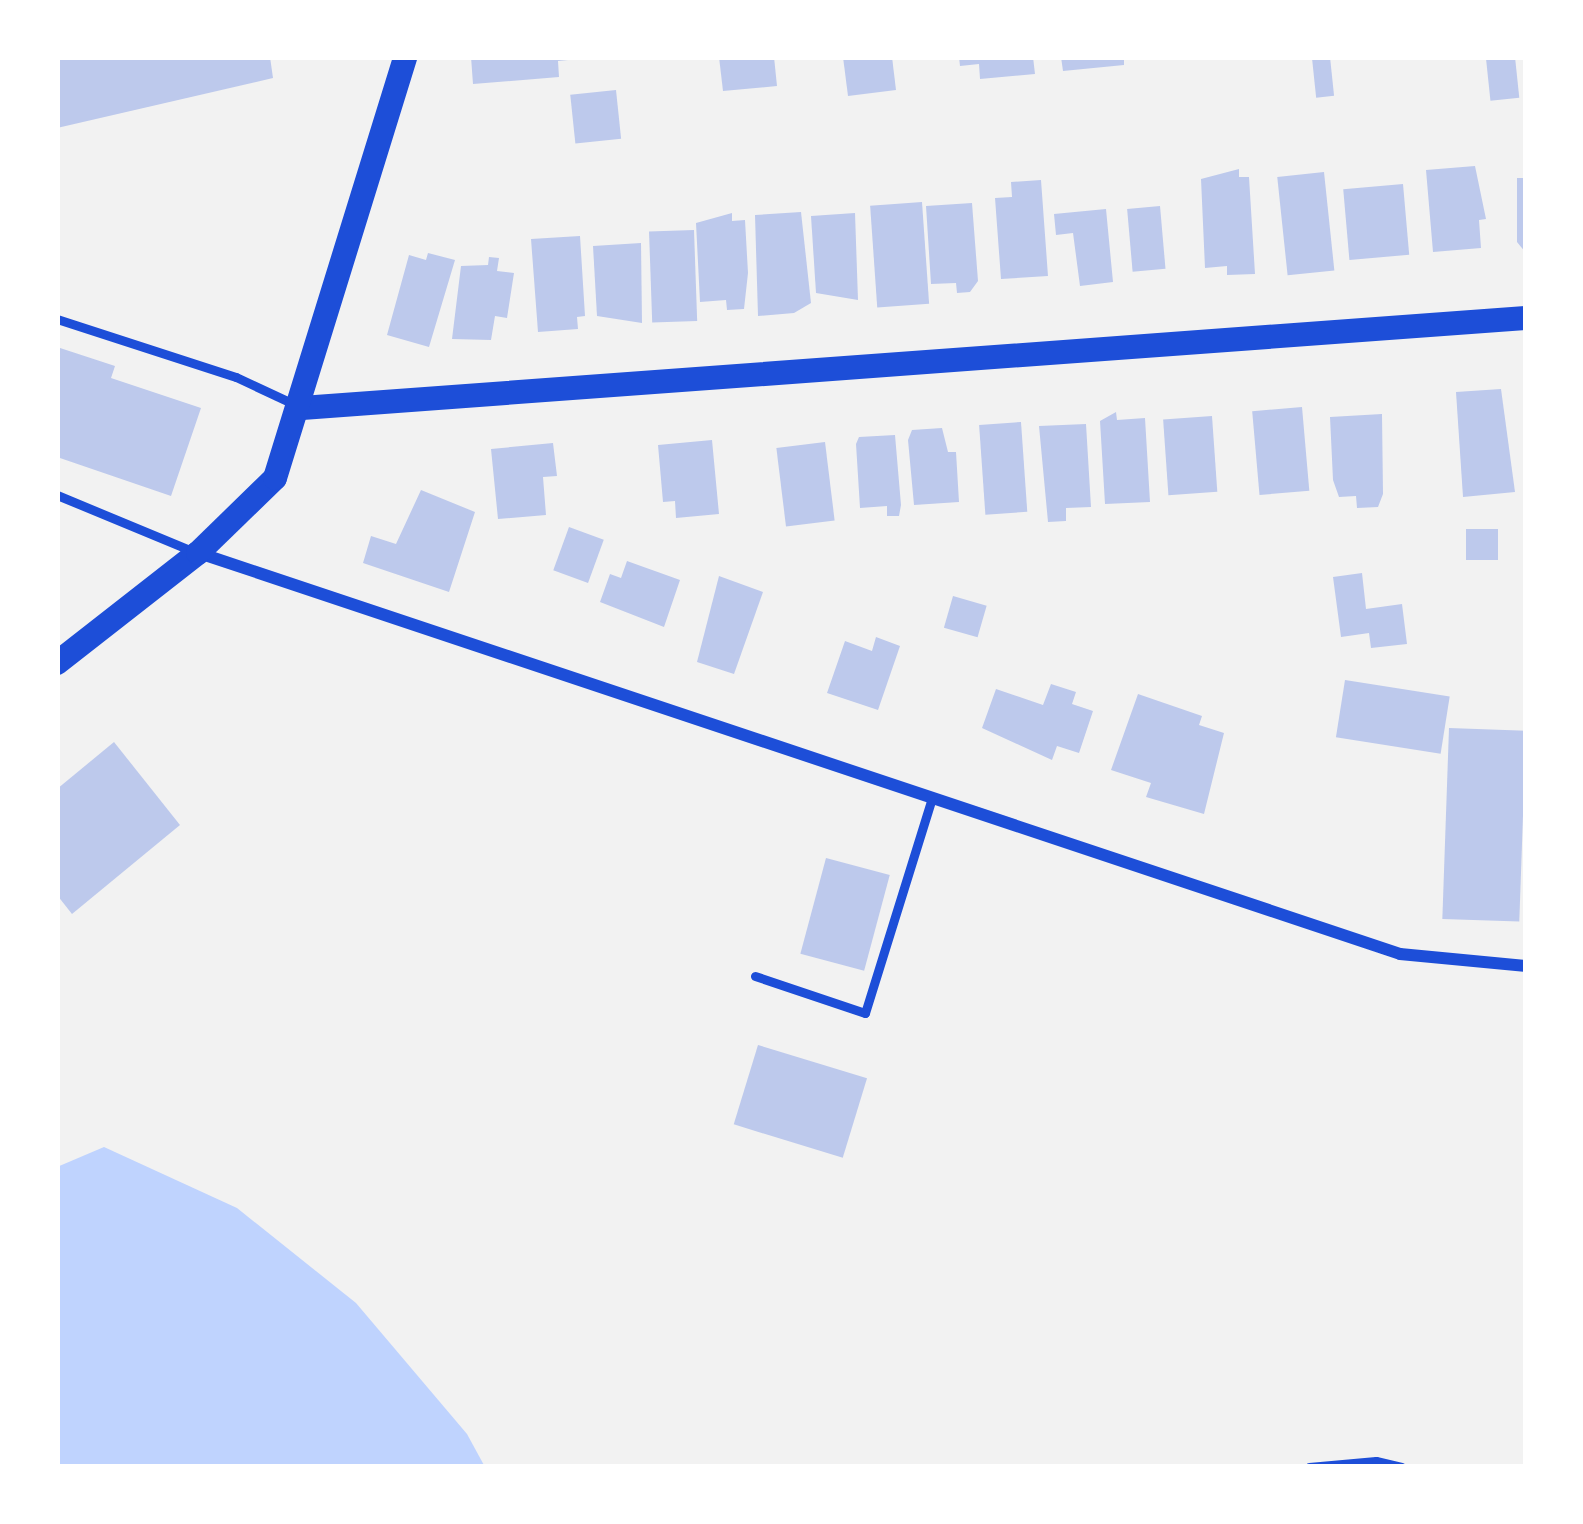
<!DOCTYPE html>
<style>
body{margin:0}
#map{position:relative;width:1583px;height:1524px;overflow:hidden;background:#f2f2f2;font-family:"Fira Sans Condensed",sans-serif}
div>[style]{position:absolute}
.water>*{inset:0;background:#bfd3fe}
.building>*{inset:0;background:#bdc9ec;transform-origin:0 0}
.service>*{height:9px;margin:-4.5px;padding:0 4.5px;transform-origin:4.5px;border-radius:4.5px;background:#1d4ed8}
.minor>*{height:12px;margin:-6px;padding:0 6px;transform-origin:6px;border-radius:6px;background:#1d4ed8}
.secondary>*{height:24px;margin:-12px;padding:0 12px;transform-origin:12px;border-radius:12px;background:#1d4ed8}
span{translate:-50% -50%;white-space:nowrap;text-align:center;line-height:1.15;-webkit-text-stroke:10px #fff;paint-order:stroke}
.frame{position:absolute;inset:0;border:60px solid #fff;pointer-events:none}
</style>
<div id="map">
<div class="water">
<i style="clip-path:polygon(104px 1147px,237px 1208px,356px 1303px,467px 1434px,485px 1467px,57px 1467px,57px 1167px)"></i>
</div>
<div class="building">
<i style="clip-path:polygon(57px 57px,270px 57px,273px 78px,57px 128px)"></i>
<i style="clip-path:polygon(471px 57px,568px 57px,568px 60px,558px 61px,559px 77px,473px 84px)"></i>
<i style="clip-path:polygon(719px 57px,774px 57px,777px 86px,723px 91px)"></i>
<i style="clip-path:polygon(843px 57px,892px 57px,896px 90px,848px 96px)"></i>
<i style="clip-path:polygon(959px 57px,1033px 57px,1035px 74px,980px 79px,979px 64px,960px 66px)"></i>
<i style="clip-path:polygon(1061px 57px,1124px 57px,1124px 65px,1063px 71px)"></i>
<i style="left:1330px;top:57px;width:39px;height:18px;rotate:84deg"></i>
<i style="left:1515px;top:57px;width:41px;height:29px;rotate:84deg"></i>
<i style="left:616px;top:90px;width:49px;height:46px;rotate:84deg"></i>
<i style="clip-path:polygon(1475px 166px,1486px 219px,1479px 220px,1481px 248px,1433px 252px,1426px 170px)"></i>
<i style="clip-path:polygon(1239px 169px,1239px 177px,1249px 177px,1255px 274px,1227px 275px,1227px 266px,1205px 268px,1201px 179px)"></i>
<i style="left:1324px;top:172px;width:99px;height:47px;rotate:84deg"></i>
<i style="clip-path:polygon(1517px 178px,1526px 178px,1526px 253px,1517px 242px)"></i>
<i style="clip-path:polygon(1041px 180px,1048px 276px,1001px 279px,995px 198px,1012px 197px,1011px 182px)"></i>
<i style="left:1403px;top:184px;width:71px;height:60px;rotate:85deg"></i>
<i style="left:922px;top:202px;width:102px;height:52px;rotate:86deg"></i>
<i style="clip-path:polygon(972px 203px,978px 281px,970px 292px,957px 293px,956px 283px,931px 284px,926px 206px)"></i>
<i style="left:1160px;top:206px;width:63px;height:33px;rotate:85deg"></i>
<i style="clip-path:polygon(1106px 209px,1113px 282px,1080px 286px,1073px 233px,1056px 235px,1054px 214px)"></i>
<i style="clip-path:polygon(801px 212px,811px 303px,794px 313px,758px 316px,755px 215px)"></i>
<i style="clip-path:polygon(732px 213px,732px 221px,745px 220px,748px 273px,744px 309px,727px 310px,726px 300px,700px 302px,696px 223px)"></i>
<i style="clip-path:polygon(855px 213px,858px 300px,816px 293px,811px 216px)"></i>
<i style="left:694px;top:230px;width:91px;height:45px;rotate:88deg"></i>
<i style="clip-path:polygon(580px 236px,585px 316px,577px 317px,578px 329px,538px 332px,531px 239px)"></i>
<i style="clip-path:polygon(641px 243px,642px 323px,597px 316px,593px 246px)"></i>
<i style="clip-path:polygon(428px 253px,455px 260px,429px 347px,387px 335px,409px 255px,426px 260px)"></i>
<i style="clip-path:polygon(489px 257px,499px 258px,497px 271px,514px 273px,507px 318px,495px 316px,491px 340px,452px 339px,461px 266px,488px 265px)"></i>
<i style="clip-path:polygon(57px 347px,115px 366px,111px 378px,201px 408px,171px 496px,57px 457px)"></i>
<i style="clip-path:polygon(1501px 389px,1515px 492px,1463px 497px,1456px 392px)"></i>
<i style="left:1302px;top:407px;width:84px;height:50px;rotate:85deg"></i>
<i style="clip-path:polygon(1116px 412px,1117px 420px,1145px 418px,1150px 502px,1105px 504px,1100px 421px)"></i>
<i style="clip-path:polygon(1382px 414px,1383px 494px,1378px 507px,1357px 508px,1356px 496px,1339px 497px,1333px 480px,1330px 417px)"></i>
<i style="left:1212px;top:416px;width:76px;height:49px;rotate:86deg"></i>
<i style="left:1021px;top:422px;width:90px;height:42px;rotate:86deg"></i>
<i style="clip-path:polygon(1086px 424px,1091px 507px,1066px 508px,1066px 521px,1048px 522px,1039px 426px)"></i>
<i style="clip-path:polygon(942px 428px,948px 452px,956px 452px,959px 502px,914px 505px,908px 440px,912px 430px)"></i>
<i style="clip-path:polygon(895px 435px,901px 505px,899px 516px,887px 516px,887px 506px,860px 508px,856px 444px,859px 437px)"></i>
<i style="clip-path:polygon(712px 440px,719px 514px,676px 518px,675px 501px,663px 502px,658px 445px)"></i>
<i style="left:825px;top:442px;width:79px;height:49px;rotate:83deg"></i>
<i style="clip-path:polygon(553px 443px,557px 476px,543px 477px,546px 515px,498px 519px,491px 449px)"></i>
<i style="clip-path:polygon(421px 490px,475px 512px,449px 592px,363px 563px,371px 536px,396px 544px)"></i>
<i style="left:569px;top:527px;width:37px;height:46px;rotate:20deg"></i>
<i style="left:1466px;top:529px;width:32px;height:31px"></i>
<i style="clip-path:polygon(627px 561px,680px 580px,664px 627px,600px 602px,610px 574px,621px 578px)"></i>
<i style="clip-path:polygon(1362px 573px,1366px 609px,1402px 604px,1407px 644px,1371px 648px,1369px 633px,1341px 637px,1333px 577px)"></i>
<i style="clip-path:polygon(719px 576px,763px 592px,734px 674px,697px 662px)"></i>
<i style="left:953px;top:596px;width:35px;height:33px;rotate:16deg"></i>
<i style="clip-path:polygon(876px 637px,900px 646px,878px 710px,827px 693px,845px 641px,872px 651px)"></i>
<i style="left:1345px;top:680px;width:106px;height:58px;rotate:9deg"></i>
<i style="clip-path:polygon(1051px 684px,1076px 692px,1072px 704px,1093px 711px,1079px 753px,1057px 746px,1052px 760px,982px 728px,996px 689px,1043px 705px)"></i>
<i style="clip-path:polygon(1138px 694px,1202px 716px,1199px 725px,1224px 733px,1204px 814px,1146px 797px,1151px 783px,1111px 770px)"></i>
<i style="left:1449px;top:728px;width:77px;height:191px;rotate:2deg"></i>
<i style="clip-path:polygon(114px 742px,180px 825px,72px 914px,57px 895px,57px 789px)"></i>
<i style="left:826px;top:858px;width:66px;height:99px;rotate:15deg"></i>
<i style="left:758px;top:1045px;width:114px;height:83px;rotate:17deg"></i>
</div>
<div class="service">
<i style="left:57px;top:319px;width:188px;rotate:18deg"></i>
<i style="left:236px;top:377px;width:64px;rotate:25deg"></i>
<i style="left:57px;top:495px;width:146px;rotate:22.5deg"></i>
<i style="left:755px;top:976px;width:116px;rotate:18.6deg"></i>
<i style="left:865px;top:1013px;width:225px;rotate:-72.7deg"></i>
<i style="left:1309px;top:1467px;width:67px;rotate:-5.1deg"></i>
<i style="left:1376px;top:1461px;width:26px;rotate:13deg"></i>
</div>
<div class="minor">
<i style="left:199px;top:553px;width:1266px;rotate:18.46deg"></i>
<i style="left:1400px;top:954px;width:127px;rotate:5.4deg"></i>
</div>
<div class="secondary">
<i style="left:302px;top:408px;width:1227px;rotate:-4.21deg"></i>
<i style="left:57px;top:663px;width:179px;rotate:-38deg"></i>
<i style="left:198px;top:553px;width:107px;rotate:-44.2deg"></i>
<i style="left:275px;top:478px;width:441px;rotate:-72.8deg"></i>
</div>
<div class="frame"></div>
</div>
